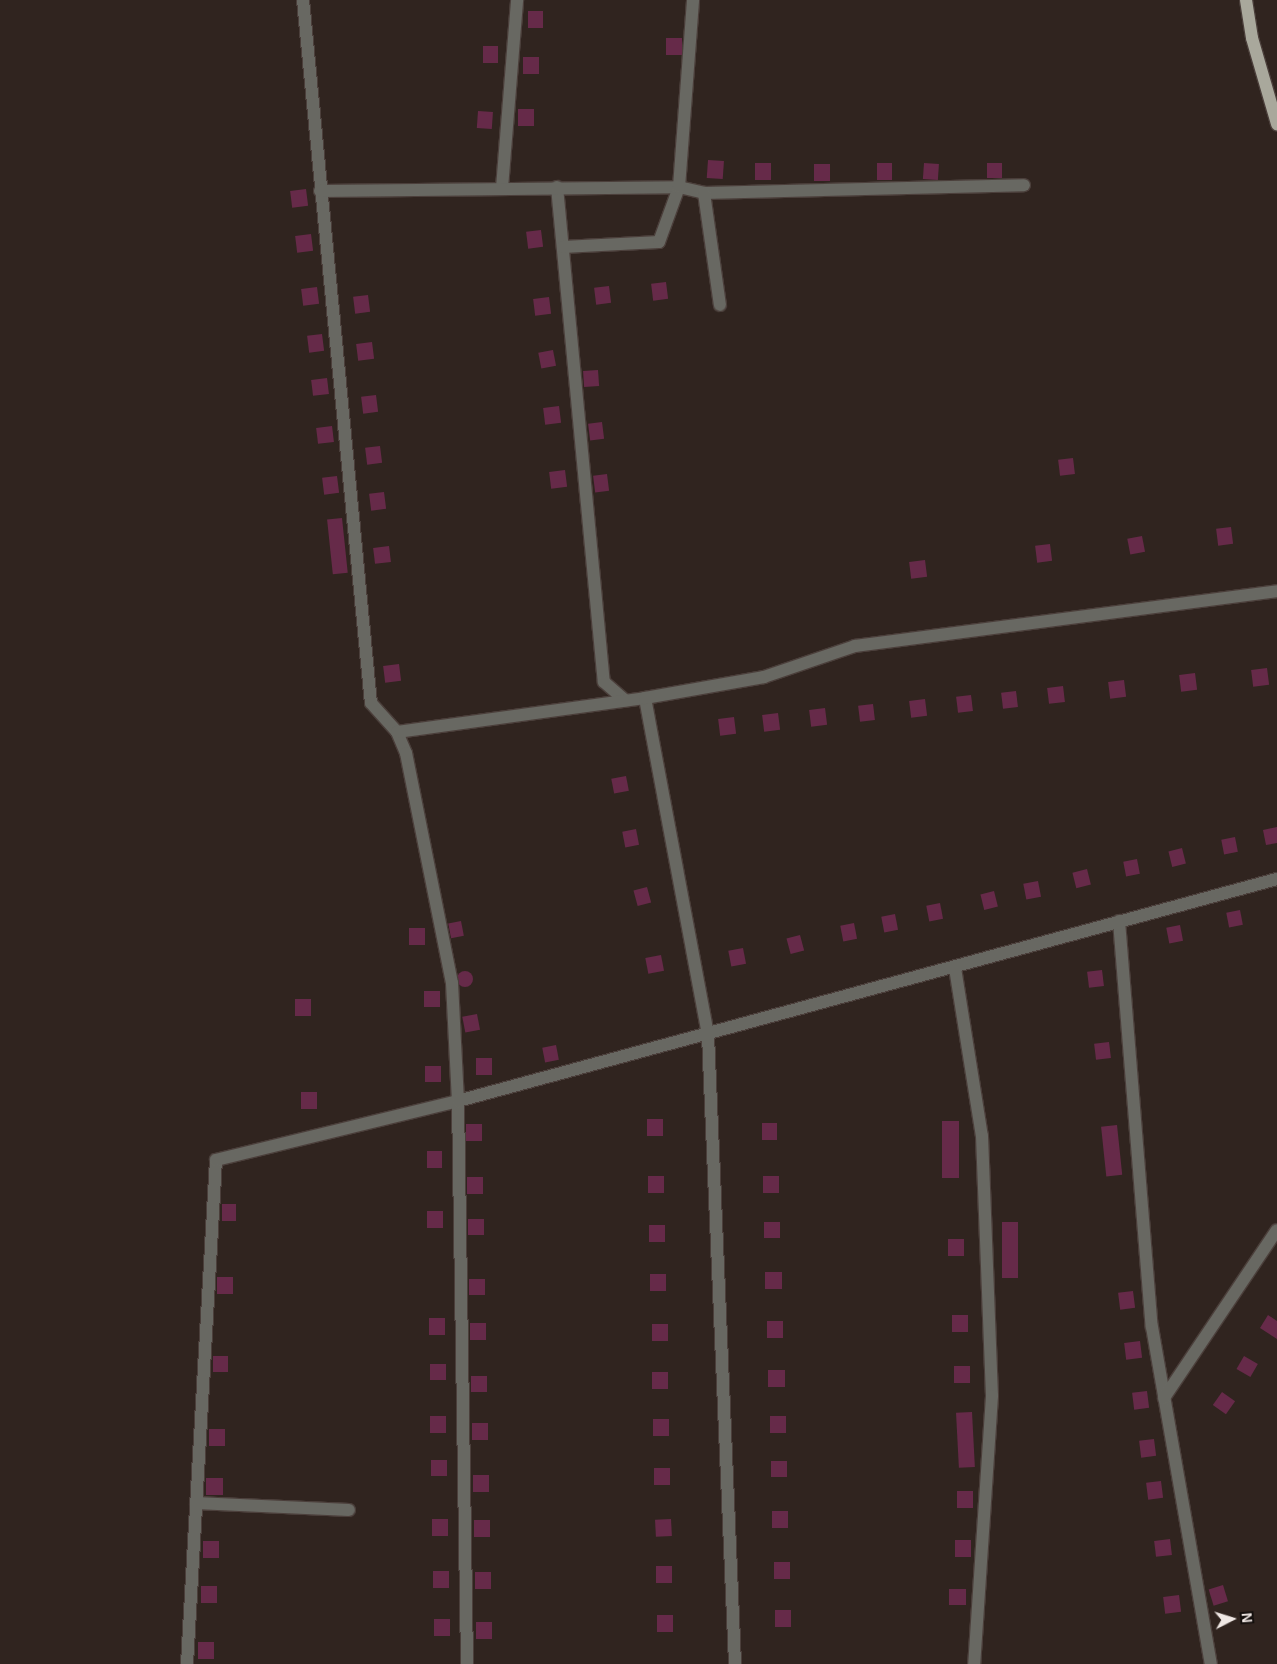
<!DOCTYPE html>
<style>
body{margin:0}
#map{position:relative;width:1277px;height:1664px;overflow:hidden;background:#30241f;font-family:Helvetica,sans-serif}
div>[style]{position:absolute}
.building>*{inset:0;background:#662a49;transform-origin:0 0}
.round{border-radius:50%}
.roads{filter:drop-shadow(1px 0 #4b3f3b) drop-shadow(-1px 0 #4b3f3b) drop-shadow(0 1px #4b3f3b) drop-shadow(0 -1px #4b3f3b)}
.minor>*{height:12px;margin:-6px;padding:0 6px;transform-origin:6px;border-radius:6px;background:#686862}
.primary>*{height:12px;margin:-6px;padding:0 6px;transform-origin:6px;border-radius:6px;background:#a9a89c}
span{translate:-50% -50%;white-space:nowrap;text-align:center;line-height:1.15;-webkit-text-stroke:4px #140f0d;paint-order:stroke}
.north{position:absolute;left:1207px;top:1594px;width:50px;height:50px;-webkit-text-stroke:4px #140f0d;paint-order:stroke;rotate:85deg;font-size:14px;font-weight:700;line-height:20px;text-align:center;color:#f0e8e5}
.north::after{content:'';display:block;margin:auto;width:18px;height:22px;background:#f0e8e5;clip-path:polygon(50% 0,100% 100%,50% 72%,0 100%)}
</style>
<div id="map">
<div class="building">
<i style="left:528px;top:11px;width:15px;height:17px"></i>
<i style="left:666px;top:38px;width:16px;height:17px"></i>
<i style="left:483px;top:46px;width:15px;height:17px"></i>
<i style="left:523px;top:57px;width:16px;height:17px"></i>
<i style="left:518px;top:109px;width:16px;height:17px"></i>
<i style="left:478px;top:111px;width:15px;height:17px;rotate:4deg"></i>
<i style="left:708px;top:160px;width:16px;height:18px;rotate:4deg"></i>
<i style="left:755px;top:163px;width:16px;height:17px"></i>
<i style="left:877px;top:163px;width:15px;height:17px"></i>
<i style="left:924px;top:163px;width:15px;height:16px;rotate:4deg"></i>
<i style="left:987px;top:163px;width:15px;height:15px"></i>
<i style="left:814px;top:164px;width:16px;height:17px"></i>
<i style="left:306px;top:189px;width:17px;height:16px;rotate:83deg"></i>
<i style="left:541px;top:230px;width:17px;height:15px;rotate:83deg"></i>
<i style="left:311px;top:234px;width:17px;height:16px;rotate:83deg"></i>
<i style="left:666px;top:282px;width:17px;height:15px;rotate:83deg"></i>
<i style="left:609px;top:286px;width:17px;height:15px;rotate:83deg"></i>
<i style="left:317px;top:287px;width:17px;height:16px;rotate:83deg"></i>
<i style="left:368px;top:295px;width:17px;height:15px;rotate:83deg"></i>
<i style="left:549px;top:297px;width:17px;height:16px;rotate:83deg"></i>
<i style="left:322px;top:334px;width:17px;height:15px;rotate:83deg"></i>
<i style="left:372px;top:342px;width:17px;height:16px;rotate:83deg"></i>
<i style="left:553px;top:350px;width:16px;height:15px;rotate:79deg"></i>
<i style="left:598px;top:370px;width:16px;height:15px;rotate:86deg"></i>
<i style="left:327px;top:378px;width:16px;height:16px;rotate:83deg"></i>
<i style="left:376px;top:395px;width:17px;height:15px;rotate:83deg"></i>
<i style="left:559px;top:406px;width:17px;height:16px;rotate:83deg"></i>
<i style="left:602px;top:422px;width:17px;height:14px;rotate:83deg"></i>
<i style="left:332px;top:426px;width:16px;height:16px;rotate:83deg"></i>
<i style="left:380px;top:446px;width:17px;height:15px;rotate:83deg"></i>
<i style="left:1073px;top:458px;width:16px;height:15px;rotate:83deg"></i>
<i style="left:565px;top:470px;width:17px;height:16px;rotate:83deg"></i>
<i style="left:607px;top:474px;width:17px;height:14px;rotate:83deg"></i>
<i style="left:337px;top:476px;width:17px;height:15px;rotate:83deg"></i>
<i style="left:384px;top:492px;width:17px;height:15px;rotate:83deg"></i>
<i style="left:342px;top:518px;width:55px;height:15px;rotate:84deg"></i>
<i style="left:1231px;top:527px;width:17px;height:15px;rotate:83deg"></i>
<i style="left:1142px;top:536px;width:16px;height:15px;rotate:79deg"></i>
<i style="left:1050px;top:544px;width:17px;height:15px;rotate:83deg"></i>
<i style="left:389px;top:546px;width:16px;height:16px;rotate:83deg"></i>
<i style="left:925px;top:560px;width:17px;height:16px;rotate:83deg"></i>
<i style="left:399px;top:664px;width:17px;height:16px;rotate:83deg"></i>
<i style="left:1267px;top:668px;width:17px;height:16px;rotate:83deg"></i>
<i style="left:1195px;top:673px;width:17px;height:16px;rotate:83deg"></i>
<i style="left:1124px;top:680px;width:17px;height:16px;rotate:83deg"></i>
<i style="left:1063px;top:686px;width:16px;height:16px;rotate:83deg"></i>
<i style="left:1016px;top:691px;width:16px;height:15px;rotate:83deg"></i>
<i style="left:971px;top:695px;width:16px;height:15px;rotate:83deg"></i>
<i style="left:925px;top:699px;width:17px;height:16px;rotate:83deg"></i>
<i style="left:873px;top:704px;width:16px;height:15px;rotate:83deg"></i>
<i style="left:825px;top:708px;width:17px;height:16px;rotate:83deg"></i>
<i style="left:778px;top:713px;width:17px;height:16px;rotate:83deg"></i>
<i style="left:734px;top:717px;width:17px;height:16px;rotate:83deg"></i>
<i style="left:626px;top:776px;width:15px;height:15px;rotate:79deg"></i>
<i style="clip-path:polygon(1277px 827px,1277px 843px,1266px 845px,1263px 830px)"></i>
<i style="left:636px;top:829px;width:16px;height:14px;rotate:79deg"></i>
<i style="left:1235px;top:837px;width:15px;height:14px;rotate:79deg"></i>
<i style="left:1182px;top:848px;width:16px;height:14px;rotate:76deg"></i>
<i style="left:1137px;top:859px;width:15px;height:14px;rotate:79deg"></i>
<i style="left:1087px;top:869px;width:16px;height:15px;rotate:76deg"></i>
<i style="left:1038px;top:881px;width:16px;height:15px;rotate:79deg"></i>
<i style="left:647px;top:887px;width:16px;height:14px;rotate:75deg"></i>
<i style="left:994px;top:891px;width:16px;height:14px;rotate:76deg"></i>
<i style="left:940px;top:903px;width:16px;height:14px;rotate:79deg"></i>
<i style="left:1240px;top:910px;width:15px;height:14px;rotate:79deg"></i>
<i style="left:895px;top:914px;width:16px;height:14px;rotate:79deg"></i>
<i style="left:461px;top:921px;width:15px;height:13px;rotate:79deg"></i>
<i style="left:854px;top:923px;width:16px;height:14px;rotate:79deg"></i>
<i style="left:1180px;top:925px;width:16px;height:14px;rotate:79deg"></i>
<i style="left:425px;top:928px;width:17px;height:16px;rotate:90deg"></i>
<i style="left:800px;top:935px;width:16px;height:14px;rotate:75deg"></i>
<i style="left:743px;top:948px;width:16px;height:15px;rotate:79deg"></i>
<i style="left:661px;top:955px;width:16px;height:16px;rotate:79deg"></i>
<i style="left:1102px;top:970px;width:16px;height:15px;rotate:83deg"></i>
<i class="round" style="left:457px;top:971px;width:16px;height:16px"></i>
<i style="left:424px;top:991px;width:16px;height:16px"></i>
<i style="left:295px;top:999px;width:16px;height:17px"></i>
<i style="left:477px;top:1014px;width:16px;height:15px;rotate:79deg"></i>
<i style="left:1109px;top:1042px;width:16px;height:15px;rotate:83deg"></i>
<i style="left:556px;top:1045px;width:15px;height:14px;rotate:79deg"></i>
<i style="left:476px;top:1058px;width:16px;height:17px"></i>
<i style="left:425px;top:1066px;width:16px;height:16px"></i>
<i style="left:301px;top:1092px;width:16px;height:17px"></i>
<i style="left:647px;top:1119px;width:16px;height:17px"></i>
<i style="left:942px;top:1121px;width:17px;height:57px"></i>
<i style="left:762px;top:1123px;width:15px;height:17px"></i>
<i style="left:482px;top:1124px;width:17px;height:16px;rotate:90deg"></i>
<i style="left:1117px;top:1125px;width:50px;height:16px;rotate:84deg"></i>
<i style="left:427px;top:1151px;width:15px;height:17px"></i>
<i style="left:648px;top:1176px;width:16px;height:17px"></i>
<i style="left:763px;top:1176px;width:16px;height:17px"></i>
<i style="left:467px;top:1177px;width:16px;height:17px"></i>
<i style="left:222px;top:1204px;width:14px;height:17px"></i>
<i style="left:427px;top:1211px;width:16px;height:17px"></i>
<i style="left:468px;top:1219px;width:16px;height:16px"></i>
<i style="left:764px;top:1222px;width:16px;height:16px"></i>
<i style="left:1002px;top:1222px;width:16px;height:56px"></i>
<i style="left:649px;top:1225px;width:16px;height:17px"></i>
<i style="left:948px;top:1239px;width:16px;height:17px"></i>
<i style="left:765px;top:1272px;width:17px;height:17px"></i>
<i style="left:650px;top:1274px;width:16px;height:17px"></i>
<i style="left:217px;top:1277px;width:16px;height:17px"></i>
<i style="left:469px;top:1279px;width:16px;height:16px"></i>
<i style="left:1133px;top:1291px;width:17px;height:15px;rotate:83deg"></i>
<i style="left:952px;top:1315px;width:16px;height:17px"></i>
<i style="clip-path:polygon(1268px 1315px,1277px 1321px,1277px 1339px,1260px 1328px)"></i>
<i style="left:445px;top:1318px;width:17px;height:16px;rotate:90deg"></i>
<i style="left:767px;top:1321px;width:16px;height:17px"></i>
<i style="left:470px;top:1323px;width:16px;height:17px"></i>
<i style="left:652px;top:1324px;width:16px;height:17px"></i>
<i style="left:1140px;top:1341px;width:17px;height:16px;rotate:83deg"></i>
<i style="left:213px;top:1356px;width:15px;height:16px"></i>
<i style="left:1244px;top:1356px;width:16px;height:15px;rotate:30deg"></i>
<i style="left:430px;top:1364px;width:16px;height:16px"></i>
<i style="left:954px;top:1366px;width:16px;height:17px"></i>
<i style="left:785px;top:1370px;width:17px;height:17px;rotate:90deg"></i>
<i style="left:652px;top:1372px;width:16px;height:17px"></i>
<i style="left:471px;top:1376px;width:16px;height:16px"></i>
<i style="left:1147px;top:1391px;width:17px;height:15px;rotate:83deg"></i>
<i style="left:1222px;top:1392px;width:16px;height:16px;rotate:35deg"></i>
<i style="left:972px;top:1412px;width:55px;height:16px;rotate:87deg"></i>
<i style="left:430px;top:1416px;width:16px;height:17px"></i>
<i style="left:770px;top:1416px;width:16px;height:17px"></i>
<i style="left:669px;top:1419px;width:17px;height:16px;rotate:90deg"></i>
<i style="left:488px;top:1423px;width:17px;height:16px;rotate:90deg"></i>
<i style="left:209px;top:1429px;width:16px;height:17px"></i>
<i style="left:1154px;top:1439px;width:17px;height:15px;rotate:83deg"></i>
<i style="left:431px;top:1460px;width:16px;height:16px"></i>
<i style="left:771px;top:1461px;width:16px;height:16px"></i>
<i style="left:654px;top:1468px;width:16px;height:17px"></i>
<i style="left:473px;top:1475px;width:16px;height:17px"></i>
<i style="left:223px;top:1478px;width:17px;height:17px;rotate:90deg"></i>
<i style="left:1161px;top:1481px;width:17px;height:15px;rotate:83deg"></i>
<i style="left:957px;top:1491px;width:16px;height:17px"></i>
<i style="left:772px;top:1511px;width:16px;height:17px"></i>
<i style="left:432px;top:1519px;width:16px;height:17px"></i>
<i style="left:671px;top:1519px;width:17px;height:16px;rotate:87deg"></i>
<i style="left:474px;top:1520px;width:16px;height:17px"></i>
<i style="left:1170px;top:1539px;width:16px;height:16px;rotate:83deg"></i>
<i style="left:955px;top:1540px;width:16px;height:17px"></i>
<i style="left:219px;top:1541px;width:17px;height:16px;rotate:90deg"></i>
<i style="left:790px;top:1562px;width:17px;height:16px;rotate:90deg"></i>
<i style="left:672px;top:1566px;width:17px;height:16px;rotate:90deg"></i>
<i style="left:433px;top:1571px;width:16px;height:17px"></i>
<i style="left:475px;top:1572px;width:16px;height:17px"></i>
<i style="left:1223px;top:1585px;width:17px;height:15px;rotate:73deg"></i>
<i style="left:201px;top:1586px;width:16px;height:17px"></i>
<i style="left:949px;top:1589px;width:17px;height:16px"></i>
<i style="left:1179px;top:1595px;width:17px;height:16px;rotate:83deg"></i>
<i style="left:791px;top:1610px;width:17px;height:16px;rotate:90deg"></i>
<i style="left:657px;top:1615px;width:16px;height:17px"></i>
<i style="left:434px;top:1619px;width:16px;height:17px"></i>
<i style="left:476px;top:1622px;width:16px;height:17px"></i>
<i style="left:214px;top:1642px;width:17px;height:16px;rotate:90deg"></i>
</div>
<div class="roads">
<div class="minor">
<i style="left:303px;top:0;width:706px;rotate:84.48deg"></i>
<i style="left:371px;top:703px;width:39px;rotate:48deg"></i>
<i style="left:397px;top:732px;width:23px;rotate:67deg"></i>
<i style="left:406px;top:753px;width:235px;rotate:78.7deg"></i>
<i style="left:452px;top:983px;width:118px;rotate:87.1deg"></i>
<i style="left:458px;top:1101px;width:563px;rotate:89.08deg"></i>
<i style="left:557px;top:187px;width:497px;rotate:84.6deg"></i>
<i style="left:604px;top:682px;width:28px;rotate:41deg"></i>
<i style="left:502px;top:188px;width:189px;rotate:-85.4deg"></i>
<i style="left:320px;top:191px;width:359px;rotate:-0.6deg"></i>
<i style="left:679px;top:187px;width:26px;rotate:13deg"></i>
<i style="left:704px;top:193px;width:320px;rotate:-1.4deg"></i>
<i style="left:704px;top:193px;width:113px;rotate:81.9deg"></i>
<i style="left:563px;top:247px;width:96px;rotate:-3deg"></i>
<i style="left:659px;top:242px;width:59px;rotate:-70deg"></i>
<i style="left:679px;top:187px;width:188px;rotate:-85.7deg"></i>
<i style="left:645px;top:698px;width:343px;rotate:79.4deg"></i>
<i style="left:708px;top:1035px;width:630px;rotate:87.54deg"></i>
<i style="left:397px;top:732px;width:250px;rotate:-7.8deg"></i>
<i style="left:645px;top:698px;width:121px;rotate:-10deg"></i>
<i style="left:764px;top:677px;width:96px;rotate:-18.8deg"></i>
<i style="left:855px;top:646px;width:426px;rotate:-7.4deg"></i>
<i style="left:1119px;top:921px;width:407px;rotate:85.4deg"></i>
<i style="left:1152px;top:1327px;width:342px;rotate:80.1deg"></i>
<i style="left:955px;top:968px;width:170px;rotate:80.9deg"></i>
<i style="left:982px;top:1136px;width:260px;rotate:87.8deg"></i>
<i style="left:992px;top:1396px;width:269px;rotate:93.8deg"></i>
<i style="left:1164px;top:1398px;width:202px;rotate:-56.1deg"></i>
<i style="left:196px;top:1503px;width:153px;rotate:2.6deg"></i>
<i style="left:187px;top:1664px;width:505px;rotate:-86.71deg"></i>
<i style="left:216px;top:1160px;width:249px;rotate:-13.7deg"></i>
<i style="left:458px;top:1101px;width:849px;rotate:-15.17deg"></i>
</div>
<div class="primary">
<i style="left:1246px;top:0;width:38px;rotate:81deg"></i>
<i style="left:1252px;top:38px;width:90px;rotate:73.8deg"></i>
</div>
</div>
<div class="north">N</div>
</div>
